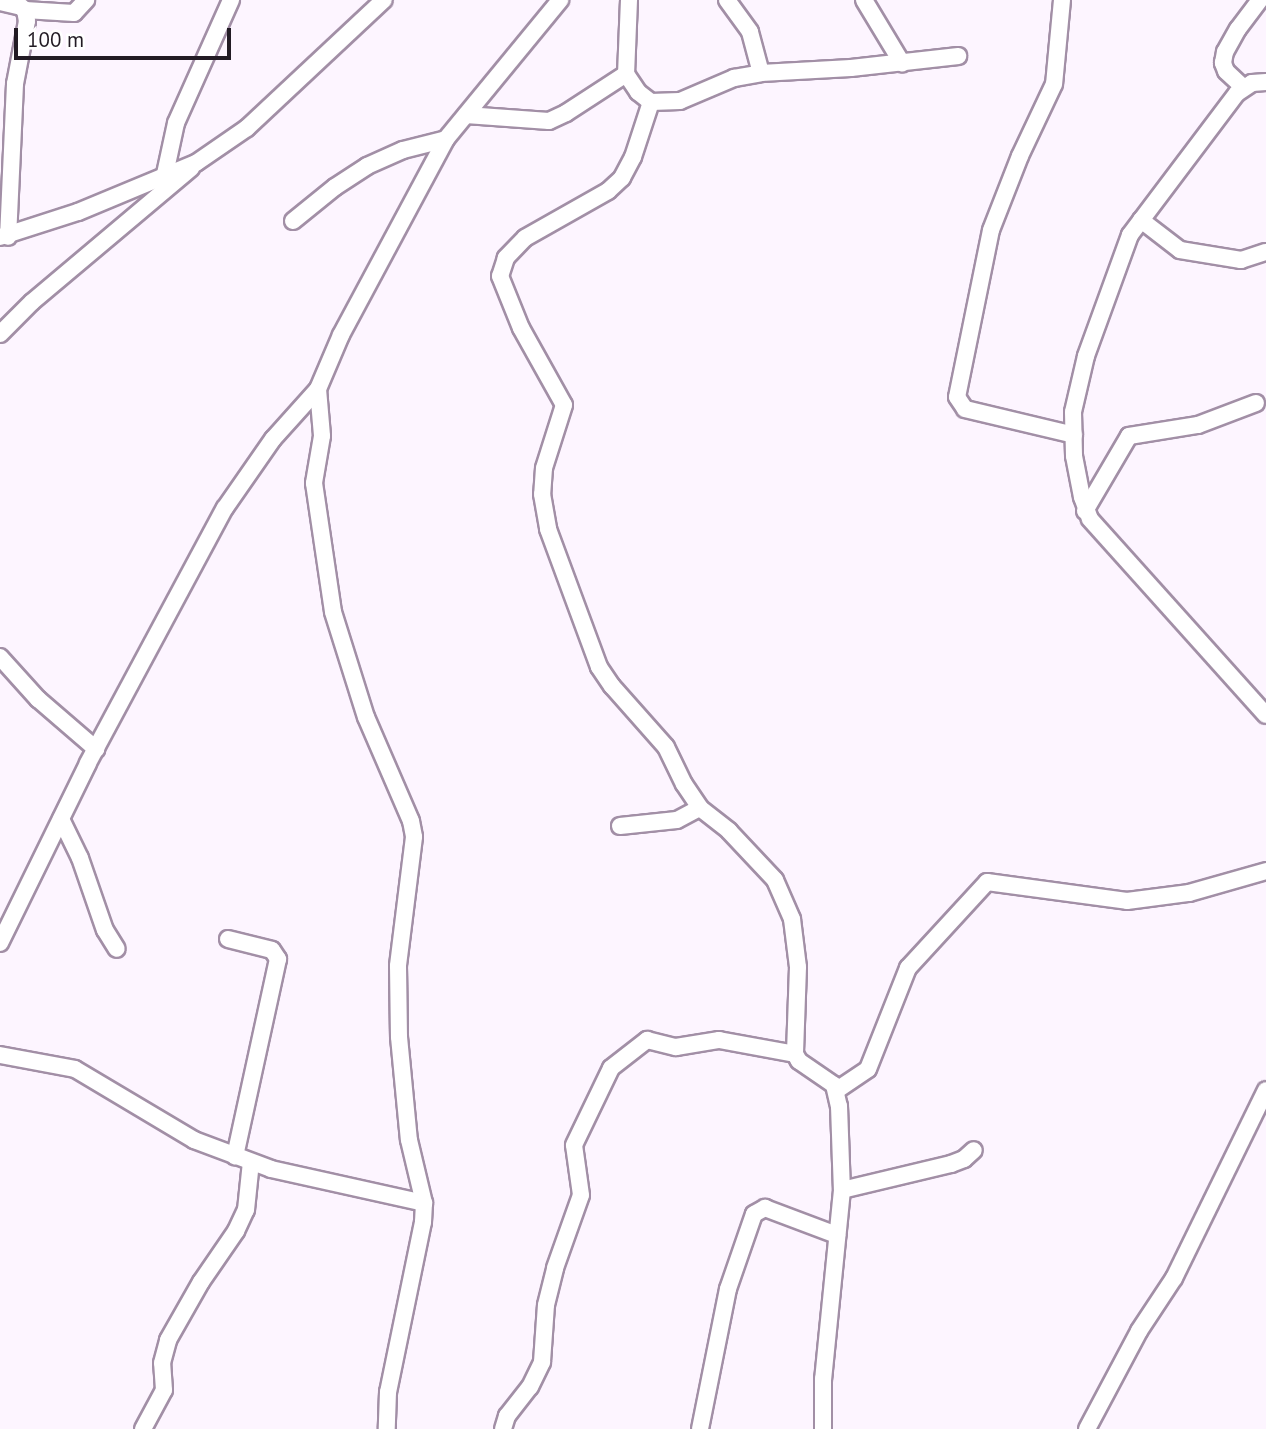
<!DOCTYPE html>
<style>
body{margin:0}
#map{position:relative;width:1266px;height:1429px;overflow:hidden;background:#fdf5ff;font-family:"PT Sans",sans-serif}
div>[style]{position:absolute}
.roads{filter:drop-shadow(2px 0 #a28fa6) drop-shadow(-2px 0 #a28fa6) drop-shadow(0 2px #a28fa6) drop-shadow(0 -2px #a28fa6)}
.street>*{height:16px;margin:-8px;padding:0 8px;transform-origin:8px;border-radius:8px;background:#fff}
span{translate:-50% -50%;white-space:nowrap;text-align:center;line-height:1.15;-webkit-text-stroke:5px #fff;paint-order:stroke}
.scale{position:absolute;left:14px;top:28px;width:217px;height:32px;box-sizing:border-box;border:4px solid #221b24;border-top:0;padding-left:9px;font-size:21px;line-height:24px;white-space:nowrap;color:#221b24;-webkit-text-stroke:5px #fff;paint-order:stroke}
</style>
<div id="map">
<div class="roads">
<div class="street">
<i style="left:629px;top:0;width:74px;rotate:92.3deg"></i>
<i style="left:626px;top:74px;width:22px;rotate:56deg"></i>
<i style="left:638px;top:92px;width:16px;rotate:38deg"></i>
<i style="left:651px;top:102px;width:29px;rotate:-2deg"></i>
<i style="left:680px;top:101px;width:59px;rotate:-23.1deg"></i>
<i style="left:734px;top:78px;width:27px;rotate:-10deg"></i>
<i style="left:761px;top:73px;width:90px;rotate:-3.2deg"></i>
<i style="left:851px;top:68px;width:108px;rotate:-6.4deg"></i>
<i style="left:727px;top:0;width:39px;rotate:54deg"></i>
<i style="left:750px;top:32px;width:42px;rotate:75deg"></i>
<i style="left:864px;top:0;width:74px;rotate:58.9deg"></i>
<i style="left:1062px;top:0;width:84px;rotate:95.4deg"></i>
<i style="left:1054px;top:84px;width:80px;rotate:115.3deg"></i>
<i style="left:1020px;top:156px;width:79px;rotate:111.4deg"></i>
<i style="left:991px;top:230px;width:170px;rotate:101.5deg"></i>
<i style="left:957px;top:397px;width:14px;rotate:56deg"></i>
<i style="left:965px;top:409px;width:112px;rotate:13.4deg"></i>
<i style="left:0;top:2px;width:22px;rotate:13deg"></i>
<i style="left:21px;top:7px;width:5px;rotate:37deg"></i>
<i style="left:25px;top:10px;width:11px;rotate:80deg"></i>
<i style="left:27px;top:21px;width:64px;rotate:100.8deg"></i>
<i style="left:15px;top:84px;width:153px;rotate:92.6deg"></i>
<i style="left:25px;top:10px;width:49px;rotate:3.5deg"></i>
<i style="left:74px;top:13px;width:18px;rotate:-47deg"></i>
<i style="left:1266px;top:82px;width:14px;rotate:176deg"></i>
<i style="left:1252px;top:83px;width:18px;rotate:146deg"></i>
<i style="left:1237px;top:93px;width:178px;rotate:127deg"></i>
<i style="left:1130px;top:235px;width:129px;rotate:110deg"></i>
<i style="left:1086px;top:356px;width:57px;rotate:103.1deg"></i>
<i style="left:1073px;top:412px;width:44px;rotate:88.7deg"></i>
<i style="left:1074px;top:456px;width:42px;rotate:79deg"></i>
<i style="left:1082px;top:497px;width:23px;rotate:70deg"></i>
<i style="left:1090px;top:519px;width:263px;rotate:48.1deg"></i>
<i style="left:1243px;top:87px;width:23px;rotate:-137deg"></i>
<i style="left:1226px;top:71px;width:9px;rotate:-111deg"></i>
<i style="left:1223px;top:63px;width:11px;rotate:-80deg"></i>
<i style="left:1225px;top:52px;width:26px;rotate:-61deg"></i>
<i style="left:1238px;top:29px;width:36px;rotate:-53deg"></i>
<i style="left:651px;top:102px;width:58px;rotate:108.1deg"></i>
<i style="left:633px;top:157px;width:24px;rotate:118deg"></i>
<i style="left:622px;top:178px;width:19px;rotate:137deg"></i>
<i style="left:608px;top:191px;width:95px;rotate:150.5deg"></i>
<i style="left:525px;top:238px;width:28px;rotate:134deg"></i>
<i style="left:506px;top:258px;width:19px;rotate:108deg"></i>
<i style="left:500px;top:276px;width:56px;rotate:68deg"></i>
<i style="left:521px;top:328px;width:88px;rotate:60.8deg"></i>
<i style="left:564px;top:405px;width:66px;rotate:107.6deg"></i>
<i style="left:544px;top:468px;width:26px;rotate:94deg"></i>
<i style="left:542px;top:494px;width:36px;rotate:80deg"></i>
<i style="left:548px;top:529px;width:147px;rotate:69.7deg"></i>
<i style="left:599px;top:667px;width:23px;rotate:56deg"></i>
<i style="left:612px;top:686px;width:81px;rotate:48.5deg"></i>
<i style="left:666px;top:747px;width:41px;rotate:64.1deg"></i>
<i style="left:684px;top:784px;width:29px;rotate:56deg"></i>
<i style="left:700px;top:808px;width:37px;rotate:38deg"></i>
<i style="left:729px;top:831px;width:67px;rotate:46.8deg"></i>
<i style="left:775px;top:880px;width:43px;rotate:66.4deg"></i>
<i style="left:792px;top:919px;width:48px;rotate:82.9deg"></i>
<i style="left:798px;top:967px;width:87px;rotate:92deg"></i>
<i style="left:795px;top:1054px;width:8px;rotate:60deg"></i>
<i style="left:799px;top:1061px;width:42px;rotate:34.4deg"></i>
<i style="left:834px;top:1085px;width:22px;rotate:77deg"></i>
<i style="left:839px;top:1106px;width:84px;rotate:88deg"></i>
<i style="left:842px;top:1190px;width:190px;rotate:95.7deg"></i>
<i style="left:823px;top:1379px;width:50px;rotate:90deg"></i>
<i style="left:466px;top:115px;width:83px;rotate:4.1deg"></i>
<i style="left:549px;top:121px;width:19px;rotate:-25deg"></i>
<i style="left:566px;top:113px;width:72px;rotate:-33deg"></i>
<i style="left:165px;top:174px;width:52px;rotate:-77.8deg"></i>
<i style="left:176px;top:123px;width:135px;rotate:-65.9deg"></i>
<i style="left:1141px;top:220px;width:49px;rotate:37.6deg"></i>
<i style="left:1180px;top:250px;width:62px;rotate:9.3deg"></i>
<i style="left:1241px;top:260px;width:26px;rotate:-18deg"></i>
<i style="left:293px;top:221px;width:54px;rotate:-39deg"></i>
<i style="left:335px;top:187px;width:38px;rotate:-33deg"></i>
<i style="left:367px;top:166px;width:39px;rotate:-24deg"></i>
<i style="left:403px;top:150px;width:44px;rotate:-14.3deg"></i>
<i style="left:0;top:237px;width:82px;rotate:-17.8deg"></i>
<i style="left:78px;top:212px;width:128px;rotate:-22.6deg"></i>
<i style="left:196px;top:163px;width:62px;rotate:-34.5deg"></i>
<i style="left:247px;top:128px;width:187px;rotate:-43.1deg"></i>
<i style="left:0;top:334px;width:45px;rotate:-45deg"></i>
<i style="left:32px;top:302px;width:208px;rotate:-40.1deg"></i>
<i style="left:318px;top:389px;width:47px;rotate:85.1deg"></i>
<i style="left:322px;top:436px;width:48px;rotate:99.7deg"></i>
<i style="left:314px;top:483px;width:130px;rotate:81.6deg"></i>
<i style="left:333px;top:612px;width:110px;rotate:72.6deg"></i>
<i style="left:366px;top:717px;width:113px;rotate:66.6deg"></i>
<i style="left:411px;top:821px;width:16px;rotate:79deg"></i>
<i style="left:414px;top:837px;width:130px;rotate:97.1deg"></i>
<i style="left:398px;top:966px;width:71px;rotate:89.2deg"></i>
<i style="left:399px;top:1037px;width:103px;rotate:84.5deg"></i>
<i style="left:409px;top:1140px;width:65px;rotate:76.6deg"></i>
<i style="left:424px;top:1203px;width:19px;rotate:93deg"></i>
<i style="left:423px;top:1222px;width:174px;rotate:101.6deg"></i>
<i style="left:388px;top:1392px;width:37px;rotate:92deg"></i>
<i style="left:1085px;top:511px;width:87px;rotate:-59.6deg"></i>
<i style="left:1129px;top:436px;width:70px;rotate:-9.1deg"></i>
<i style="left:1198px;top:425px;width:62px;rotate:-20.8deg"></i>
<i style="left:0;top:657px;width:57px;rotate:47.9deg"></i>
<i style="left:38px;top:699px;width:77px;rotate:40.8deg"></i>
<i style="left:61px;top:819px;width:43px;rotate:64deg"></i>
<i style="left:80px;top:858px;width:76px;rotate:70.9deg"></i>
<i style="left:105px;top:930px;width:22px;rotate:58deg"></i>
<i style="left:620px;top:826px;width:57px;rotate:-6deg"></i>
<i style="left:677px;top:820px;width:26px;rotate:-28deg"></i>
<i style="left:228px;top:939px;width:45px;rotate:14deg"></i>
<i style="left:272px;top:950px;width:11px;rotate:56deg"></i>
<i style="left:278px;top:959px;width:202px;rotate:102.3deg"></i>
<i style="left:0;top:943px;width:200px;rotate:-63.9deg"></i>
<i style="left:88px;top:763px;width:289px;rotate:-61.8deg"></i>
<i style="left:225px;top:508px;width:84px;rotate:-55.2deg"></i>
<i style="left:273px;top:439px;width:67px;rotate:-48deg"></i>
<i style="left:318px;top:389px;width:59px;rotate:-66.9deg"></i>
<i style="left:341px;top:335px;width:222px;rotate:-61.8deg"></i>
<i style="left:446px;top:139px;width:180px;rotate:-50.6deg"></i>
<i style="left:0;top:1055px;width:76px;rotate:10.6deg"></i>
<i style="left:75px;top:1069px;width:139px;rotate:30.8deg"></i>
<i style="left:194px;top:1140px;width:82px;rotate:20.6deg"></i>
<i style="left:271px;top:1169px;width:157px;rotate:12.5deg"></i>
<i style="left:837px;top:1090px;width:37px;rotate:-34deg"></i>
<i style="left:868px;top:1069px;width:109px;rotate:-68.4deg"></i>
<i style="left:908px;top:968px;width:117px;rotate:-47.4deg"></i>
<i style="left:987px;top:882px;width:141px;rotate:7.7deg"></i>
<i style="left:1127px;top:901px;width:63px;rotate:-7.4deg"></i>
<i style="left:1189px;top:893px;width:80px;rotate:-15.9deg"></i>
<i style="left:842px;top:1190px;width:112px;rotate:-13.4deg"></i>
<i style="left:951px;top:1164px;width:14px;rotate:-21deg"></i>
<i style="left:964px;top:1159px;width:13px;rotate:-42deg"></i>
<i style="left:143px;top:1429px;width:44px;rotate:-61.7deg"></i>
<i style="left:164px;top:1390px;width:27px;rotate:-94deg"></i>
<i style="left:162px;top:1363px;width:24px;rotate:-75deg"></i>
<i style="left:168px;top:1340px;width:67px;rotate:-60.4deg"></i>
<i style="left:201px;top:1282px;width:62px;rotate:-55.5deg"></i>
<i style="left:236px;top:1231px;width:23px;rotate:-65deg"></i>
<i style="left:246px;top:1210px;width:48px;rotate:-84.1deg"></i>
<i style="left:503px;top:1429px;width:14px;rotate:-73deg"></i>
<i style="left:507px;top:1416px;width:37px;rotate:-52deg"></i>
<i style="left:530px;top:1387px;width:28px;rotate:-64deg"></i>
<i style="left:542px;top:1362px;width:57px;rotate:-86deg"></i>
<i style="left:546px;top:1305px;width:38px;rotate:-76deg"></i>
<i style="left:555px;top:1268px;width:77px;rotate:-70.4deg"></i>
<i style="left:581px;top:1195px;width:50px;rotate:-98deg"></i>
<i style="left:574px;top:1145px;width:85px;rotate:-64.3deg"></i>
<i style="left:611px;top:1068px;width:46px;rotate:-37.9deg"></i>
<i style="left:647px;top:1040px;width:30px;rotate:14deg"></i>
<i style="left:676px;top:1047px;width:44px;rotate:-9.2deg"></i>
<i style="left:719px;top:1040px;width:77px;rotate:10.4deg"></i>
<i style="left:700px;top:1429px;width:143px;rotate:-78.7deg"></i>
<i style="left:728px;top:1289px;width:79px;rotate:-70.9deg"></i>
<i style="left:754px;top:1214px;width:13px;rotate:-29deg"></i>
<i style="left:765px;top:1208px;width:77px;rotate:20.6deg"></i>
<i style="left:1087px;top:1429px;width:111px;rotate:-62deg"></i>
<i style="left:1139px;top:1331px;width:64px;rotate:-56.6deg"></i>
<i style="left:1174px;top:1278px;width:209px;rotate:-63.9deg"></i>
</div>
</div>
<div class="scale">100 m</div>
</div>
